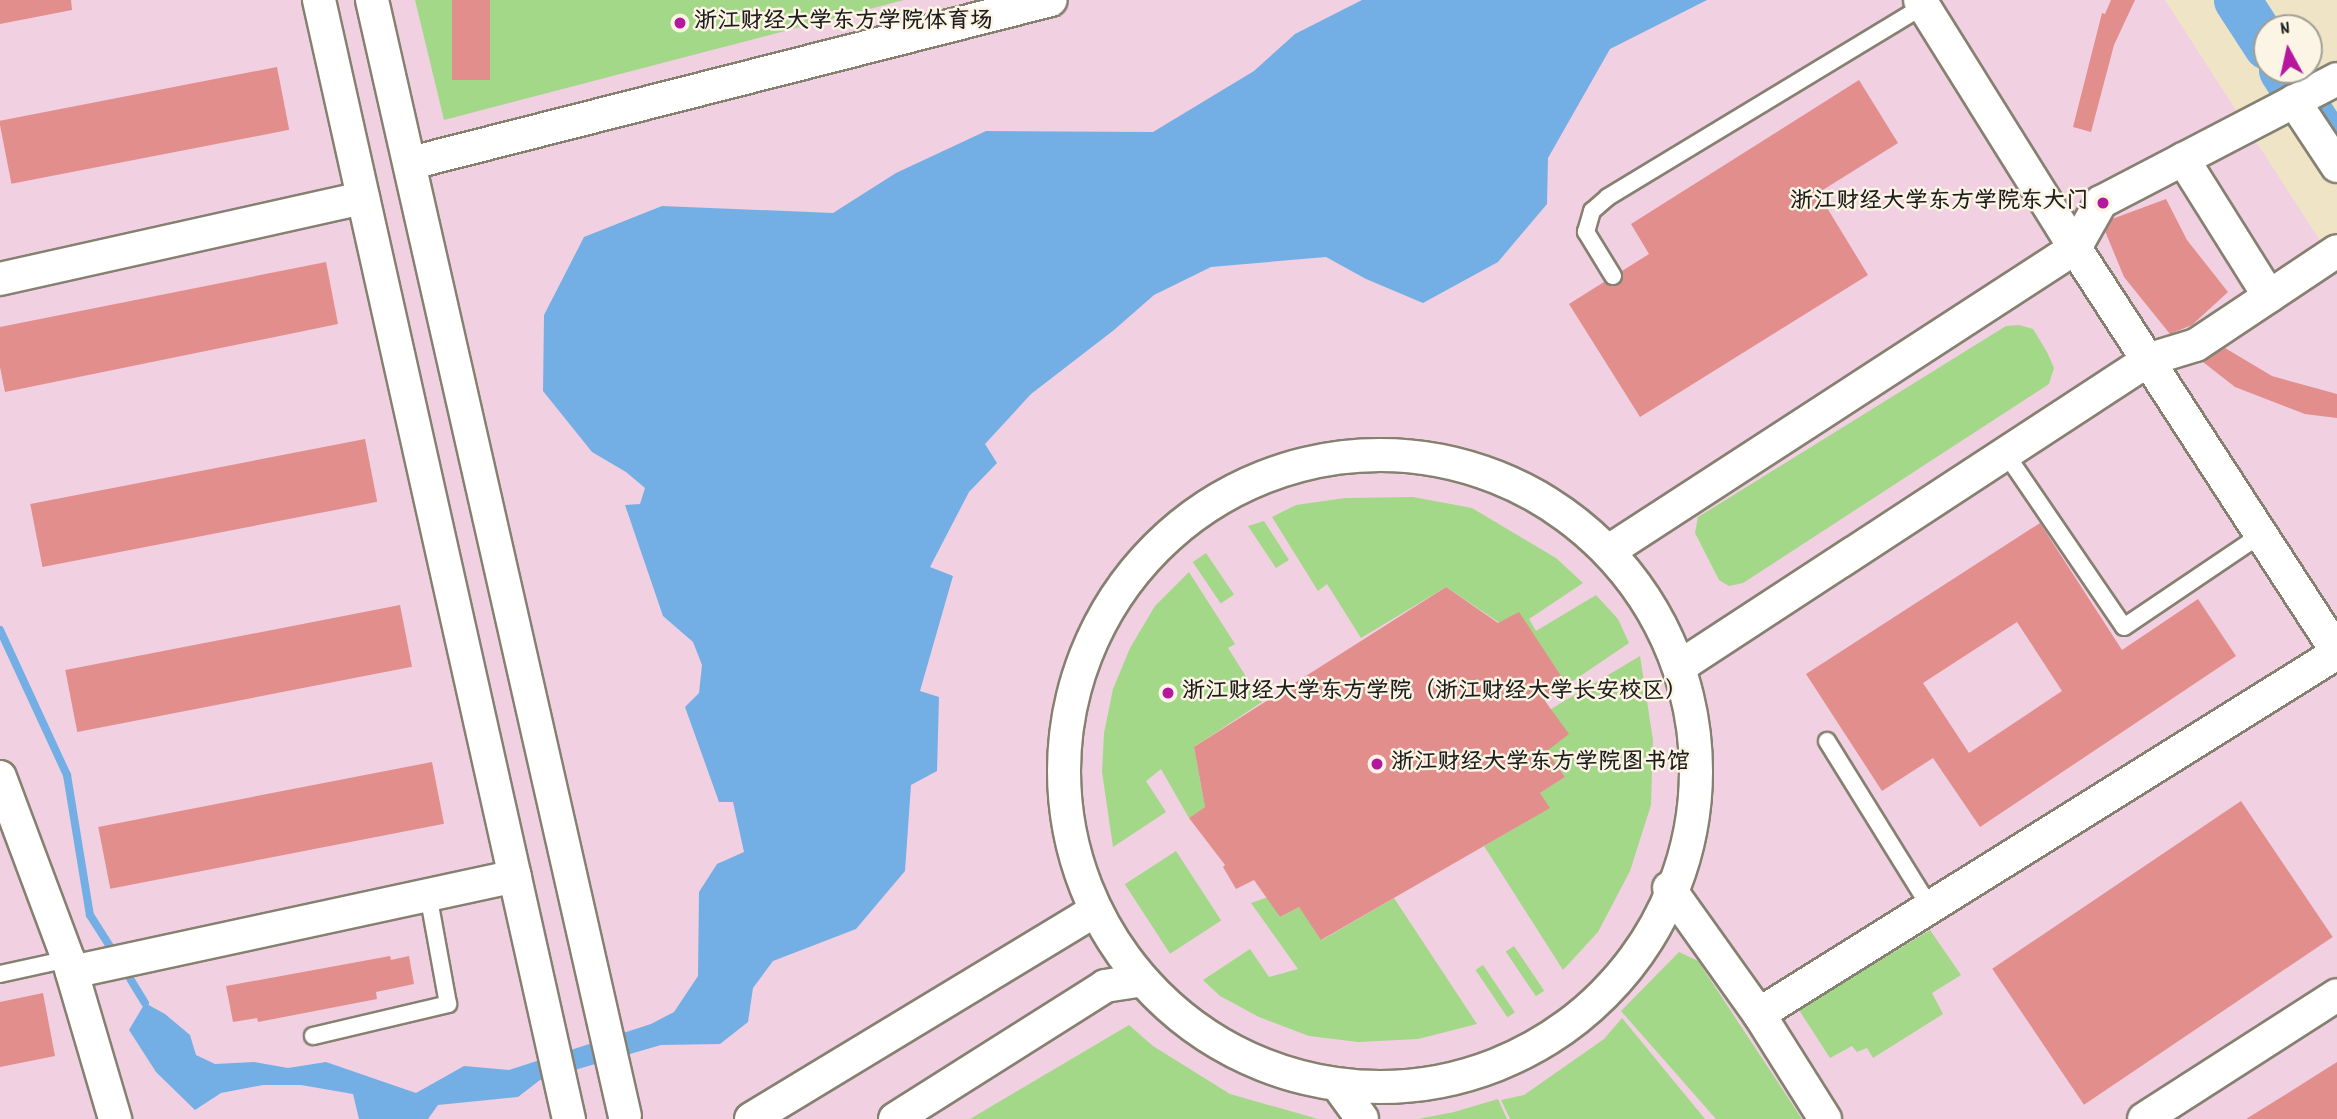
<!DOCTYPE html>
<meta charset="utf-8">
<style>
body{margin:0}
#map{position:relative;width:2337px;height:1119px;overflow:hidden;background:#efe5c6;font-family:Dekko,"LXGW WenKai TC",sans-serif}
div>[style]{position:absolute}
.built>*{inset:0;background:#f1d0e2}
.green>*{inset:0;background:#a3d889;transform-origin:0 0}
.water>*{inset:0;background:#73afe5}
.stream>*{height:8px;margin:-4px;padding:0 4px;transform-origin:4px;border-radius:4px;background:#73afe5}
.river>*{height:47px;margin:-23.5px;padding:0 23.5px;transform-origin:23.5px;border-radius:23.5px;background:#73afe5}
.building>*{inset:0;background:#e18e8d;transform-origin:0 0}
.roads{filter:drop-shadow(2px 0 #868071) drop-shadow(-2px 0 #868071) drop-shadow(0 2px #868071) drop-shadow(0 -2px #868071)}
.service>*{height:16px;margin:-8px;padding:0 8px;transform-origin:8px;border-radius:8px;background:#fff}
.minor>*{height:32px;margin:-16px;padding:0 16px;transform-origin:16px;border-radius:16px;background:#fff}
.minor>.ring{margin:-16px;padding:0;box-sizing:content-box;background:none;border:32px solid #fff;border-radius:50%}
.dots>*{width:19px;height:19px;translate:-50% -50%;box-sizing:border-box;border:4px solid #fcf5e5;border-radius:50%}
span{translate:-50% -50%;white-space:nowrap;text-align:center;line-height:1.15;-webkit-text-stroke:5px #fcf5e5;paint-order:stroke}
.poi-label{font-size:23px;color:#1c1c1c;font-weight:700}
.left{translate:0 -50%;text-align:left}
.right{translate:-100% -50%;text-align:right}
.north{position:absolute;left:2253px;top:14px;width:70px;height:70px;box-sizing:border-box;background:#fcf5e5;border:2px solid #a29e95;border-radius:50%;rotate:352deg;font-size:19px;font-weight:700;line-height:28px;text-align:center;color:#1c1c1c}
.north::after{content:'';display:block;margin:auto;width:24px;height:32px;background:#b5179e;clip-path:polygon(50% 0,100% 100%,50% 72%,0 100%)}
</style>
<div id="map">
<div class="built">
<i style="clip-path:polygon(0 0,2165px 0,2337px 267px,2337px 1119px,0 1119px)"></i>
</div>
<div class="green">
<i style="clip-path:polygon(415px 0,904px 0,444px 120px)"></i>
<i style="clip-path:polygon(2019px 325px,2033px 329px,2047px 352px,2054px 368px,2049px 384px,1743px 583px,1729px 586px,1719px 580px,1695px 533px,1698px 517px,2006px 326px)"></i>
<i style="clip-path:polygon(1413px 497px,1472px 508px,1556px 558px,1583px 583px,1529px 619px,1536px 631px,1596px 595px,1618px 619px,1629px 643px,1567px 685px,1546px 654px,1446px 587px,1361px 638px,1327px 584px,1318px 591px,1272px 517px,1296px 505px,1345px 498px)"></i>
<i style="clip-path:polygon(1264px 521px,1289px 560px,1276px 568px,1248px 526px)"></i>
<i style="left:1206px;top:553px;width:50px;height:16px;rotate:56deg"></i>
<i style="clip-path:polygon(1189px 572px,1235px 644px,1228px 648px,1262px 702px,1194px 747px,1205px 807px,1189px 818px,1161px 769px,1146px 781px,1166px 812px,1113px 847px,1102px 772px,1104px 733px,1113px 689px,1130px 648px,1155px 606px)"></i>
<i style="clip-path:polygon(1640px 656px,1653px 740px,1651px 805px,1630px 871px,1598px 932px,1563px 970px,1484px 846px,1549px 808px,1540px 793px,1565px 777px,1547px 751px,1551px 709px)"></i>
<i style="left:1176px;top:851px;width:83px;height:61px;rotate:57deg"></i>
<i style="clip-path:polygon(1268px 897px,1280px 917px,1299px 907px,1322px 940px,1394px 898px,1477px 1024px,1418px 1039px,1358px 1042px,1309px 1036px,1259px 1017px,1220px 996px,1203px 980px,1250px 949px,1269px 977px,1298px 969px,1251px 903px)"></i>
<i style="clip-path:polygon(1930px 930px,1961px 975px,1932px 993px,1943px 1014px,1873px 1058px,1867px 1048px,1857px 1052px,1852px 1046px,1830px 1058px,1799px 1010px)"></i>
<i style="left:1514px;top:946px;width:54px;height:10px;rotate:56deg"></i>
<i style="clip-path:polygon(1679px 952px,1698px 961px,1802px 1119px,1716px 1119px,1621px 1011px)"></i>
<i style="left:1483px;top:965px;width:57px;height:9px;rotate:56deg"></i>
<i style="clip-path:polygon(1622px 1018px,1705px 1119px,1510px 1119px,1501px 1100px,1524px 1095px,1604px 1039px)"></i>
<i style="clip-path:polygon(1129px 1025px,1153px 1046px,1230px 1094px,1318px 1119px,970px 1119px)"></i>
<i style="clip-path:polygon(1498px 1099px,1507px 1119px,1418px 1119px,1454px 1112px)"></i>
</div>
<div class="water">
<i style="clip-path:polygon(1362px 0,1707px 0,1610px 49px,1548px 158px,1547px 204px,1498px 262px,1423px 303px,1366px 279px,1326px 257px,1211px 267px,1154px 295px,1114px 330px,1031px 394px,985px 444px,997px 463px,969px 492px,930px 567px,953px 576px,920px 691px,939px 697px,937px 771px,911px 785px,905px 871px,856px 929px,773px 961px,753px 988px,748px 1022px,720px 1044px,661px 1045px,540px 1080px,518px 1097px,438px 1105px,428px 1119px,359px 1119px,353px 1094px,301px 1085px,263px 1085px,221px 1093px,195px 1110px,156px 1072px,129px 1030px,145px 1003px,165px 1014px,190px 1035px,196px 1055px,215px 1064px,254px 1062px,288px 1068px,326px 1062px,416px 1093px,464px 1066px,509px 1070px,651px 1024px,674px 1012px,698px 976px,699px 892px,717px 864px,744px 852px,733px 802px,719px 802px,685px 707px,699px 693px,702px 665px,693px 642px,663px 616px,625px 505px,640px 504px,645px 488px,626px 472px,592px 452px,543px 391px,544px 315px,584px 237px,662px 206px,833px 213px,896px 173px,986px 131px,1153px 132px,1254px 71px,1295px 34px)"></i>
</div>
<div class="stream">
<i style="left:0;top:630px;width:160px;rotate:65.2deg"></i>
<i style="left:67px;top:775px;width:142px;rotate:80.7deg"></i>
<i style="left:90px;top:915px;width:49px;rotate:57.6deg"></i>
<i style="left:123px;top:967px;width:42px;rotate:58.6deg"></i>
</div>
<div class="river">
<i style="left:2237px;top:0;width:55px;rotate:56.9deg"></i>
<i style="left:2282px;top:70px;width:83px;rotate:57.3deg"></i>
</div>
<div class="building">
<i style="clip-path:polygon(0 0,71px 0,72px 10px,0 24px)"></i>
<i style="left:452px;top:0;width:38px;height:80px"></i>
<i style="clip-path:polygon(2111px 0,2135px 0,2114px 45px,2091px 132px,2073px 127px,2102px 13px,2105px 14px)"></i>
<i style="left:277px;top:67px;width:64px;height:283px;rotate:79deg"></i>
<i style="clip-path:polygon(1859px 80px,1898px 143px,1818px 193px,1868px 275px,1640px 417px,1569px 304px,1604px 282px,1613px 286px,1619px 285px,1623px 276px,1622px 271px,1649px 254px,1631px 224px)"></i>
<i style="clip-path:polygon(2166px 199px,2187px 240px,2228px 292px,2192px 325px,2170px 334px,2124px 277px,2105px 231px,2112px 219px)"></i>
<i style="clip-path:polygon(326px 262px,338px 324px,5px 392px,0 367px,0 327px)"></i>
<i style="clip-path:polygon(2225px 348px,2272px 376px,2337px 394px,2337px 418px,2305px 414px,2235px 387px,2203px 362px)"></i>
<i style="left:365px;top:439px;width:64px;height:341px;rotate:79deg"></i>
<i style="clip-path:polygon(evenodd,2040px 523px,2122px 650px,2198px 599px,2236px 656px,1980px 827px,1933px 758px,1882px 791px,1806px 674px,2040px 523px,2017px 622px,2062px 691px,1969px 753px,1923px 683px,2017px 622px)"></i>
<i style="clip-path:polygon(1446px 587px,1498px 623px,1519px 612px,1567px 685px,1545px 701px,1569px 734px,1547px 751px,1565px 777px,1540px 793px,1550px 808px,1321px 940px,1299px 907px,1280px 917px,1254px 880px,1236px 889px,1223px 867px,1225px 865px,1189px 818px,1205px 807px,1194px 747px)"></i>
<i style="left:400px;top:605px;width:63px;height:341px;rotate:79deg"></i>
<i style="left:432px;top:762px;width:63px;height:340px;rotate:79deg"></i>
<i style="left:2241px;top:801px;width:164px;height:300px;rotate:56deg"></i>
<i style="clip-path:polygon(390px 956px,391px 960px,409px 956px,414px 984px,376px 992px,377px 999px,258px 1022px,257px 1018px,233px 1022px,226px 986px)"></i>
<i style="clip-path:polygon(43px 993px,55px 1056px,0 1067px,0 1002px)"></i>
<i style="clip-path:polygon(2337px 1062px,2337px 1119px,2246px 1119px,2288px 1093px)"></i>
</div>
<div class="roads">
<div class="service">
<i style="left:1613px;top:276px;width:52px;rotate:-121.5deg"></i>
<i style="left:1586px;top:232px;width:22px;rotate:-74deg"></i>
<i style="left:1592px;top:211px;width:21px;rotate:-41deg"></i>
<i style="left:1608px;top:197px;width:369px;rotate:-31.2deg"></i>
<i style="left:2006px;top:454px;width:209px;rotate:55.7deg"></i>
<i style="left:2124px;top:627px;width:166px;rotate:-34deg"></i>
<i style="left:1827px;top:741px;width:195px;rotate:58.2deg"></i>
<i style="left:0;top:974px;width:70px;rotate:-12.4deg"></i>
<i style="left:313px;top:1036px;width:139px;rotate:-13.3deg"></i>
<i style="left:448px;top:1004px;width:112px;rotate:-100.3deg"></i>
</div>
<div class="minor">
<i style="left:319px;top:0;width:1147px;rotate:77.41deg"></i>
<i style="left:372px;top:0;width:1144px;rotate:77.23deg"></i>
<i style="left:1920px;top:0;width:292px;rotate:58deg"></i>
<i style="left:2075px;top:248px;width:481px;rotate:57deg"></i>
<i style="left:2294px;top:101px;width:78px;rotate:56.5deg"></i>
<i style="left:2183px;top:159px;width:162px;rotate:57.9deg"></i>
<i style="left:411px;top:163px;width:660px;rotate:-14.29deg"></i>
<i style="left:0;top:279px;width:372px;rotate:-12.6deg"></i>
<i class="ring" style="left:1064px;top:455px;width:600px;height:600px"></i>
<i style="left:1615px;top:547px;width:549px;rotate:-33.02deg"></i>
<i style="left:2075px;top:248px;width:53px;rotate:-60.5deg"></i>
<i style="left:2101px;top:202px;width:266px;rotate:-27.5deg"></i>
<i style="left:1682px;top:665px;width:559px;rotate:-33.18deg"></i>
<i style="left:2150px;top:359px;width:48px;rotate:-16.9deg"></i>
<i style="left:2196px;top:345px;width:169px;rotate:-33.7deg"></i>
<i style="left:0;top:777px;width:194px;rotate:69.5deg"></i>
<i style="left:68px;top:959px;width:167px;rotate:73.6deg"></i>
<i style="left:1669px;top:888px;width:155px;rotate:54.5deg"></i>
<i style="left:1759px;top:1014px;width:124px;rotate:57.8deg"></i>
<i style="left:72px;top:972px;width:453px;rotate:-12.2deg"></i>
<i style="left:1759px;top:1014px;width:681px;rotate:-31.99deg"></i>
<i style="left:1342px;top:1091px;width:34px;rotate:54deg"></i>
<i style="left:751px;top:1119px;width:396px;rotate:-31.2deg"></i>
<i style="left:895px;top:1119px;width:249px;rotate:-32.3deg"></i>
<i style="left:1105px;top:986px;width:31px;rotate:-9deg"></i>
<i style="left:2144px;top:1119px;width:229px;rotate:-32.7deg"></i>
</div>
</div>
<div class="dots">
<i style="left:680px;top:23px;background:#b5179e"></i>
<i style="left:2103px;top:203px;background:#b5179e"></i>
<i style="left:1168px;top:693px;background:#b5179e"></i>
<i style="left:1377px;top:764px;background:#b5179e"></i>
</div>
<div class="poi-label">
<span class="left" style="left:694px;top:23px">浙江财经大学东方学院体育场</span>
<span class="right" style="left:2089px;top:203px">浙江财经大学东方学院东大门</span>
<span class="left" style="left:1182px;top:693px">浙江财经大学东方学院（浙江财经大学长安校区）</span>
<span class="left" style="left:1391px;top:764px">浙江财经大学东方学院图书馆</span>
</div>
<div class="north">N</div>
</div>
